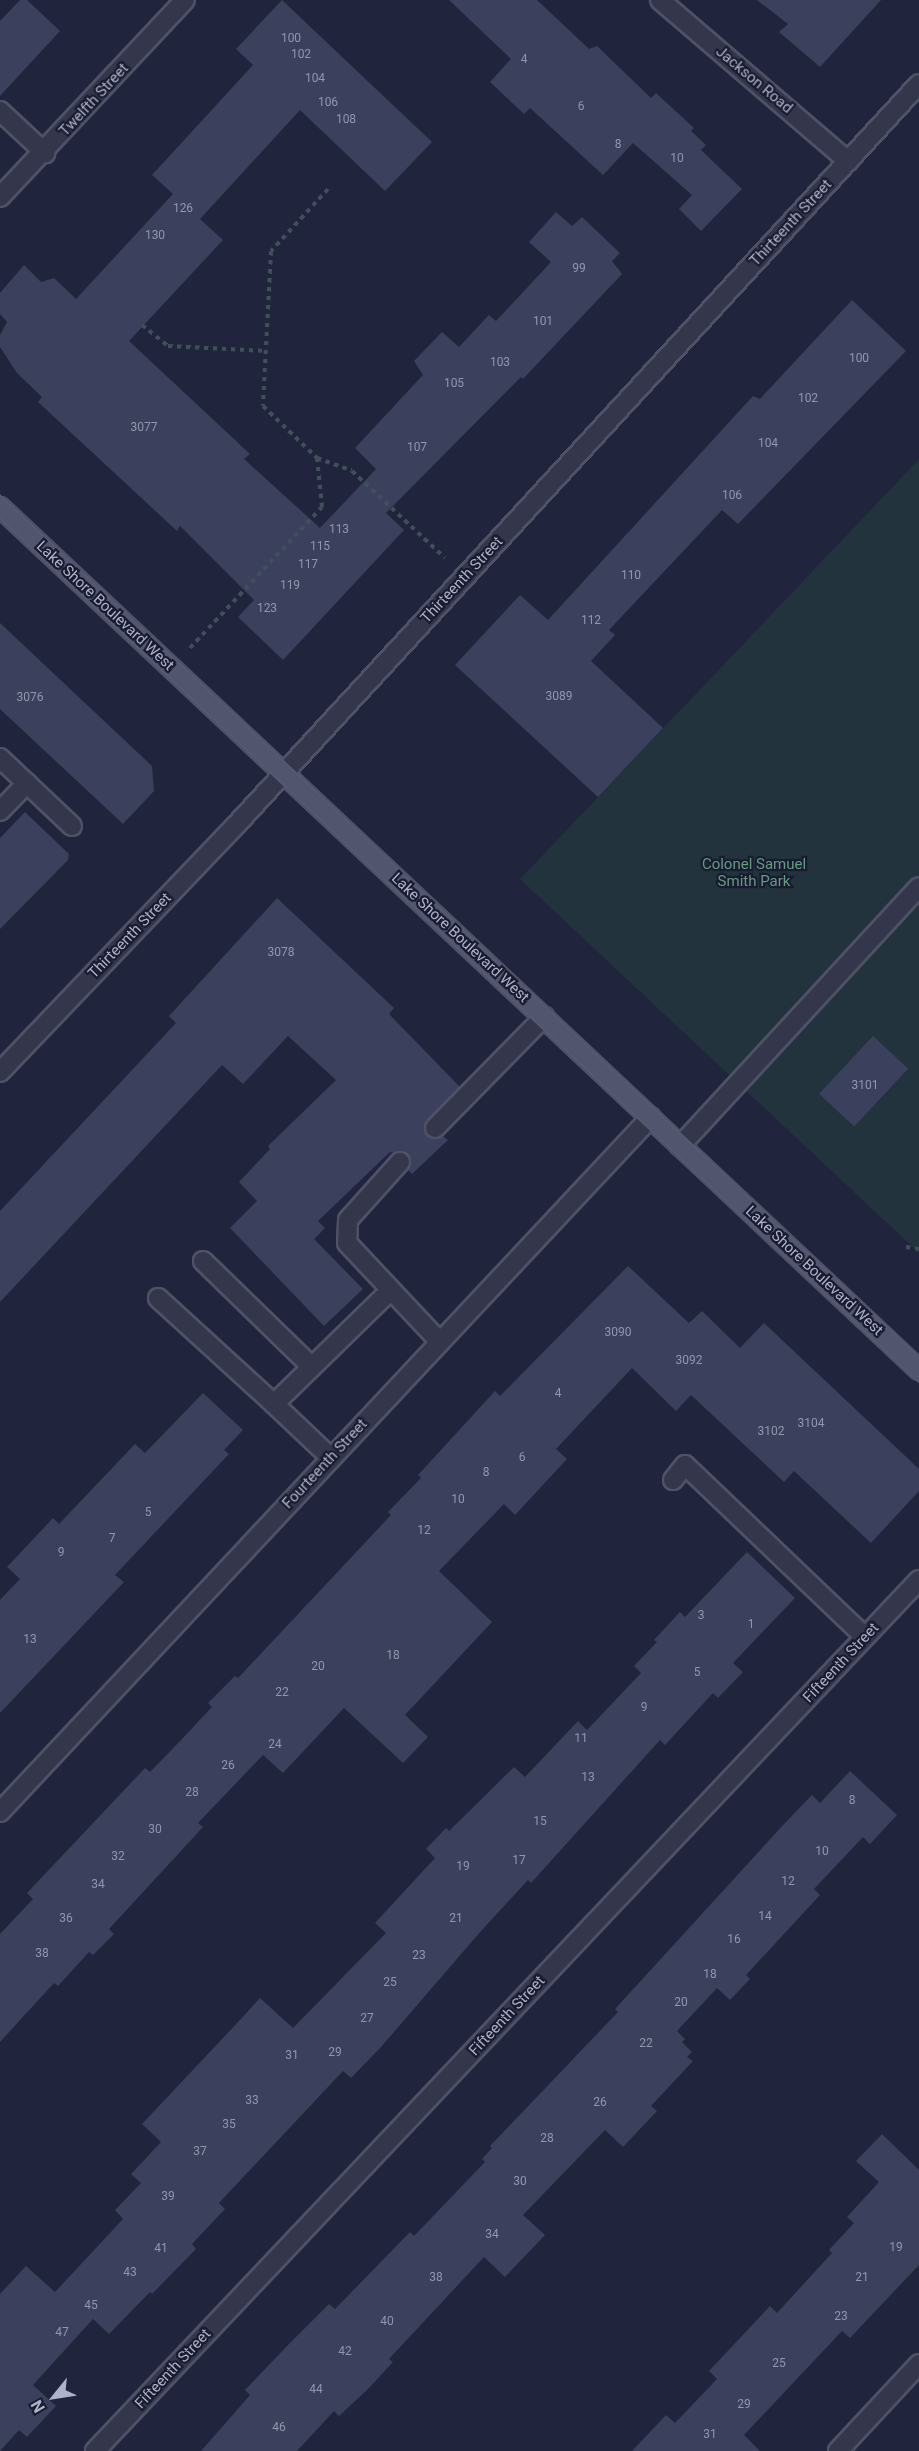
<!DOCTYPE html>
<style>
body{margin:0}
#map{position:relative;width:919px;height:2451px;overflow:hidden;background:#20243c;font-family:Roboto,sans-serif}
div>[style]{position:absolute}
.green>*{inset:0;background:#22333d}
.building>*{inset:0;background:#3b405d;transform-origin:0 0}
.path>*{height:4px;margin-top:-2px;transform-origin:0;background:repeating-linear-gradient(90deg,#40505a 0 4.5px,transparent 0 9px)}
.roads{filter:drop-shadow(2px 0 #4f5267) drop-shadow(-2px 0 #4f5267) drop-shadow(0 2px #4f5267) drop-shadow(0 -2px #4f5267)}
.lane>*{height:18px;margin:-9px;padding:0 9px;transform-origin:9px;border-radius:9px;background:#34374c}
.street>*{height:18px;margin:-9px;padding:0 9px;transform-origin:9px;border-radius:9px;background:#34374c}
.primary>*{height:18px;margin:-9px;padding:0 9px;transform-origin:9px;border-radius:9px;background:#51556d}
.tram>*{height:1.5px;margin:-0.75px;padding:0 0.75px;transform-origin:0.75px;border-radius:0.75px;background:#555974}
span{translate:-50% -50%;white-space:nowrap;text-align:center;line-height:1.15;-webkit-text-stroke:4.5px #191c31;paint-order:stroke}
.number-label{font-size:12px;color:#9296ad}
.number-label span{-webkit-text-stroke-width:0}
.street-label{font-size:15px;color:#afb2c8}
.park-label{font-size:15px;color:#639c7f}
.north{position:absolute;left:24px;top:2367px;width:60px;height:60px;-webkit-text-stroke:4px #191c31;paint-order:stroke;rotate:240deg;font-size:16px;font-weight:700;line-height:24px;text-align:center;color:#afb2c8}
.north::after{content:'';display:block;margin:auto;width:21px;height:27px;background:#afb2c8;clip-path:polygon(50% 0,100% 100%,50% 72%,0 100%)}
</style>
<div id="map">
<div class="green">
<i style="clip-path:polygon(919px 459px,919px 1253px,520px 879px)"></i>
</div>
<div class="building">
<i style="clip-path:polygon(20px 0,27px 0,60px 31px,0 96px,0 21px)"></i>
<i style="clip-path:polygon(282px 0,432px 142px,385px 191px,300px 110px,200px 219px,223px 240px,129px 341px,250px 454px,244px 459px,320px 528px,376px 469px,355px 448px,423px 375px,414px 361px,442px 332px,459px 347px,489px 315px,496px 321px,551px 262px,529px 242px,556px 212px,572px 226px,582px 217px,620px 253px,612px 261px,622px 274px,523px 379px,521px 377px,386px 513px,404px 530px,283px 660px,238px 617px,254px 600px,180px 526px,177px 531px,38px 402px,42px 397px,17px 373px,0 347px,0 335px,7px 322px,0 314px,0 293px,24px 265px,41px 282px,54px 278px,76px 299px,173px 194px,152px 175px,253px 65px,236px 49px)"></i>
<i style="clip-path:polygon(449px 0,537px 0,589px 49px,597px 46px,651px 98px,656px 93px,694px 128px,691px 131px,706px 145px,701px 150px,742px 189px,701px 231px,679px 209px,692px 195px,633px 143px,603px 175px,530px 108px,524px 114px,490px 82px,511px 59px)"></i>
<i style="clip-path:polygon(757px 0,881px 0,820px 67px,779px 32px,788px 24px)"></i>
<i style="clip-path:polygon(852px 300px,906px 351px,738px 524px,722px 510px,609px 630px,615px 635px,591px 661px,663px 728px,598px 797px,455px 665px,520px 595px,548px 620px,753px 396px,760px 399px)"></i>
<i style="clip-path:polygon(0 623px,152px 766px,154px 791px,123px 824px,0 709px)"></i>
<i style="clip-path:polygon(25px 812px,69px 854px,68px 860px,0 929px,0 838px)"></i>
<i style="clip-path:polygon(277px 898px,394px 1008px,389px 1014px,460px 1087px,424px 1126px,428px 1136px,437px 1139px,443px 1136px,448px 1140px,412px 1174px,408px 1170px,411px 1164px,408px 1154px,390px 1152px,318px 1221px,325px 1228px,314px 1239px,363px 1289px,324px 1326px,230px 1228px,257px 1201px,239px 1182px,270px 1149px,268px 1146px,336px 1080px,288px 1036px,243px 1084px,222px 1065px,0 1302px,0 1211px,176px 1023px,169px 1016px)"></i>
<i style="left:873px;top:1036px;width:48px;height:79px;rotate:43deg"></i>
<i style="clip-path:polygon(628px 1266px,689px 1323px,702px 1311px,740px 1348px,764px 1323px,919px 1469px,919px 1491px,871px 1543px,794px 1471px,784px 1482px,691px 1395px,676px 1411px,632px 1368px,556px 1449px,567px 1459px,515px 1515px,504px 1504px,439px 1571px,492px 1622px,405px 1715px,428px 1737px,403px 1763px,344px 1708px,283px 1773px,263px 1755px,198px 1823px,203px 1827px,109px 1929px,114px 1934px,93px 1955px,89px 1952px,58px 1986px,54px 1983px,0 2042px,0 1934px,33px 1899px,27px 1893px,145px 1768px,150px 1772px,182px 1739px,212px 1707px,208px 1703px,235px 1676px,238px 1678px,391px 1515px,388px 1512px,421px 1478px,418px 1475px,495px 1391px,500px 1396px)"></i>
<i style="clip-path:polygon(203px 1393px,243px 1430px,224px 1450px,229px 1454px,115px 1575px,124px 1582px,0 1713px,0 1600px,20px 1579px,7px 1567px,53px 1518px,59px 1524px,135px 1444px,145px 1453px)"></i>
<i style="clip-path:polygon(747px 1552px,795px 1598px,733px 1663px,743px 1672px,718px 1698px,713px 1693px,665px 1745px,660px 1740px,531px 1883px,528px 1880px,481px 1931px,381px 2047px,351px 2078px,343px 2071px,219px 2203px,225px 2209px,192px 2244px,196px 2249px,152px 2294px,150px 2292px,109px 2334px,93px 2319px,33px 2385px,56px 2406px,27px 2437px,19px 2430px,0 2451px,0 2294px,26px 2266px,55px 2292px,123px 2219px,115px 2210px,141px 2183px,131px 2174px,161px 2142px,142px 2124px,239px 2021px,260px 1998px,293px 2028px,386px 1933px,375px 1923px,435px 1858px,426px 1849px,446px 1828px,449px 1831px,514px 1767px,525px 1777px,578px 1721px,587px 1730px,641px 1673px,634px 1666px,657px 1642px,654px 1640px,680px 1612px,685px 1617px)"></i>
<i style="clip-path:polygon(850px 1771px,897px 1815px,870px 1844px,863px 1837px,814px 1889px,820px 1895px,746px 1975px,750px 1979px,730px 2000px,717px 1988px,677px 2031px,685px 2039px,682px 2042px,692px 2052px,687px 2057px,693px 2061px,651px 2106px,657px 2111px,623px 2147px,605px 2130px,523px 2215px,545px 2235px,505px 2277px,484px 2257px,389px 2359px,393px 2362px,368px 2389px,339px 2416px,334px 2411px,297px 2451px,201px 2451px,250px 2395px,245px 2390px,288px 2345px,329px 2304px,335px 2309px,410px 2232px,414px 2236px,485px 2162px,482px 2159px,492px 2148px,490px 2146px,618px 2012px,615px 2009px,784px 1824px,812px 1795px,820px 1803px)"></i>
<i style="clip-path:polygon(882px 2134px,919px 2170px,919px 2265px,850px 2338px,842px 2331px,744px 2435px,760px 2451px,632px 2451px,666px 2415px,675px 2423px,717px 2379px,709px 2371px,770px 2306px,777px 2313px,832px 2253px,829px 2250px,854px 2223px,847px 2217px,879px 2182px,856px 2161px)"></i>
</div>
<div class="path">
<i style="left:328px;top:189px;width:84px;rotate:132.6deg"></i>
<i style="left:271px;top:251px;width:155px;rotate:93deg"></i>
<i style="left:263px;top:406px;width:75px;rotate:43.9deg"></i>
<i style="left:317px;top:458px;width:37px;rotate:20deg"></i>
<i style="left:352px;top:471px;width:127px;rotate:43.1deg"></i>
<i style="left:142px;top:325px;width:33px;rotate:39deg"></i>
<i style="left:168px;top:346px;width:98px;rotate:2.9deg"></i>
<i style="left:190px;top:648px;width:193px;rotate:-46.9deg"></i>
<i style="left:322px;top:507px;width:49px;rotate:-95.8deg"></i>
<i style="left:906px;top:1247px;width:13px;rotate:9deg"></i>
</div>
<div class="roads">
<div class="lane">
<i style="left:0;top:111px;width:62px;rotate:43deg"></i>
<i style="left:0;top:758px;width:99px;rotate:43.4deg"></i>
<i style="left:0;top:811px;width:39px;rotate:-46deg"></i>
<i style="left:435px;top:1128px;width:156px;rotate:-45.5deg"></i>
<i style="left:400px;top:1162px;width:78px;rotate:131.9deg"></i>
<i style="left:348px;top:1220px;width:23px;rotate:92deg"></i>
<i style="left:347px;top:1243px;width:136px;rotate:46.8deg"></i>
<i style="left:203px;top:1261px;width:152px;rotate:44.2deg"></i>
<i style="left:158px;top:1298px;width:157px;rotate:42.4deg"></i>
<i style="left:331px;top:1458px;width:79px;rotate:-136.5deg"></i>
<i style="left:274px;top:1404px;width:163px;rotate:-44.3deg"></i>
<i style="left:673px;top:1480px;width:19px;rotate:-51deg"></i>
<i style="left:685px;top:1465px;width:249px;rotate:43.7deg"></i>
</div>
<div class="street">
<i style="left:660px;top:0;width:248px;rotate:40.6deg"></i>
<i style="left:0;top:197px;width:270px;rotate:-46.8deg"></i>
<i style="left:0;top:1072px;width:343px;rotate:-46.3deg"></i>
<i style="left:237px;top:824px;width:1006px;rotate:-47.34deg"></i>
<i style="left:680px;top:1146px;width:352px;rotate:-47.3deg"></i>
<i style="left:0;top:1812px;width:952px;rotate:-46.87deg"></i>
<i style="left:95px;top:2451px;width:1199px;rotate:-46.59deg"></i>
<i style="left:838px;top:2451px;width:119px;rotate:-47deg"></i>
</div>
<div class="primary">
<i style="left:0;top:507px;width:1261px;rotate:43.2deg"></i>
</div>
</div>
<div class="tram">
<i style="left:0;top:495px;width:1260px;rotate:43.17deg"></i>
<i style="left:0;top:518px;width:1261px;rotate:43.23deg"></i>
</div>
<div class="number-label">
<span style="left:291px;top:39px">100</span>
<span style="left:301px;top:55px">102</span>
<span style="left:524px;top:60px">4</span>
<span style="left:315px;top:79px">104</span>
<span style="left:328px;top:103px">106</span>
<span style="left:581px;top:107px">6</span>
<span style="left:346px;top:120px">108</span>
<span style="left:618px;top:145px">8</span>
<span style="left:677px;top:159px">10</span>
<span style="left:183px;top:209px">126</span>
<span style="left:155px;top:236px">130</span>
<span style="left:579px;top:269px">99</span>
<span style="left:543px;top:322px">101</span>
<span style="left:859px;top:359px">100</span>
<span style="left:500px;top:363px">103</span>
<span style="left:454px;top:384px">105</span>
<span style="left:808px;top:399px">102</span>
<span style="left:144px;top:428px">3077</span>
<span style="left:768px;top:444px">104</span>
<span style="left:417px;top:448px">107</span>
<span style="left:732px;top:496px">106</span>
<span style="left:339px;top:530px">113</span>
<span style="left:320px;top:547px">115</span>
<span style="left:308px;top:565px">117</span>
<span style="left:631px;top:576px">110</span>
<span style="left:290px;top:586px">119</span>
<span style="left:267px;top:609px">123</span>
<span style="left:591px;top:621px">112</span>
<span style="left:559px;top:697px">3089</span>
<span style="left:30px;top:698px">3076</span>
<span style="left:281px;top:953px">3078</span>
<span style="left:865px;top:1086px">3101</span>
<span style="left:618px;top:1333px">3090</span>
<span style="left:689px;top:1361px">3092</span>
<span style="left:558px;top:1394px">4</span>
<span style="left:811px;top:1424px">3104</span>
<span style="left:771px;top:1432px">3102</span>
<span style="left:522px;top:1458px">6</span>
<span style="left:486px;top:1473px">8</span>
<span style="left:458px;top:1500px">10</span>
<span style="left:148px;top:1513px">5</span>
<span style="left:424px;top:1531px">12</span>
<span style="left:112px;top:1539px">7</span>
<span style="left:61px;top:1553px">9</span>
<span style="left:701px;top:1616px">3</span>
<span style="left:751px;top:1625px">1</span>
<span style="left:30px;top:1640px">13</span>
<span style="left:393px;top:1656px">18</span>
<span style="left:318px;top:1667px">20</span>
<span style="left:697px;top:1673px">5</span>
<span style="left:282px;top:1693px">22</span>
<span style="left:644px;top:1708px">9</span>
<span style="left:581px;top:1739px">11</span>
<span style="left:275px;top:1745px">24</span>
<span style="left:228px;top:1766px">26</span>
<span style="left:588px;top:1778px">13</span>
<span style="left:192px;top:1793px">28</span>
<span style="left:852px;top:1801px">8</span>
<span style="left:540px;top:1822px">15</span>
<span style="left:155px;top:1830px">30</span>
<span style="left:822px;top:1852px">10</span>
<span style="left:118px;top:1857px">32</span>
<span style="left:519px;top:1861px">17</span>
<span style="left:463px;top:1867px">19</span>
<span style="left:788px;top:1882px">12</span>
<span style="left:98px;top:1885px">34</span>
<span style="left:765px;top:1917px">14</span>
<span style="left:66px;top:1919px">36</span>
<span style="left:456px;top:1919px">21</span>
<span style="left:734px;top:1940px">16</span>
<span style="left:42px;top:1954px">38</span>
<span style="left:419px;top:1956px">23</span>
<span style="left:710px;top:1975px">18</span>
<span style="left:390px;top:1983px">25</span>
<span style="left:681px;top:2003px">20</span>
<span style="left:367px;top:2019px">27</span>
<span style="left:646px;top:2044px">22</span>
<span style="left:335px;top:2053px">29</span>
<span style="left:292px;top:2056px">31</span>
<span style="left:252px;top:2101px">33</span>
<span style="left:600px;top:2103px">26</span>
<span style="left:229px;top:2125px">35</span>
<span style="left:547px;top:2139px">28</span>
<span style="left:200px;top:2152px">37</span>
<span style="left:520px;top:2182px">30</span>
<span style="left:168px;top:2197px">39</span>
<span style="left:492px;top:2235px">34</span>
<span style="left:896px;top:2248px">19</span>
<span style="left:161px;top:2249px">41</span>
<span style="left:130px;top:2273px">43</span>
<span style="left:436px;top:2278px">38</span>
<span style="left:862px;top:2278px">21</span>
<span style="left:91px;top:2306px">45</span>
<span style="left:841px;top:2317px">23</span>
<span style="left:387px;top:2322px">40</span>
<span style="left:62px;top:2333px">47</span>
<span style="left:345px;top:2352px">42</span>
<span style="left:779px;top:2364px">25</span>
<span style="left:316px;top:2390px">44</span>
<span style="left:744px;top:2405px">29</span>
<span style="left:279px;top:2428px">46</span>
<span style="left:710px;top:2435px">31</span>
</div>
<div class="street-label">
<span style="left:754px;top:80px;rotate:40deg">Jackson Road</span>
<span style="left:94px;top:100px;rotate:-47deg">Twelfth Street</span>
<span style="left:791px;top:223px;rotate:-47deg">Thirteenth Street</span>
<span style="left:462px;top:580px;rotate:-47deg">Thirteenth Street</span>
<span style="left:105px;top:606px;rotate:43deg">Lake Shore Boulevard West</span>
<span style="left:130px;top:936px;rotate:-46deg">Thirteenth Street</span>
<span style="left:460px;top:938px;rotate:43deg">Lake Shore Boulevard West</span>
<span style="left:814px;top:1271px;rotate:43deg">Lake Shore Boulevard West</span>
<span style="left:325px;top:1464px;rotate:-47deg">Fourteenth Street</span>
<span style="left:841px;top:1663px;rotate:-47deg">Fifteenth Street</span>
<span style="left:507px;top:2016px;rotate:-47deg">Fifteenth Street</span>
<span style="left:173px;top:2369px;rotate:-47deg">Fifteenth Street</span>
</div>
<div class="park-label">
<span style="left:754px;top:873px">Colonel Samuel<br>Smith Park</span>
</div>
<div class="north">N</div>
</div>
